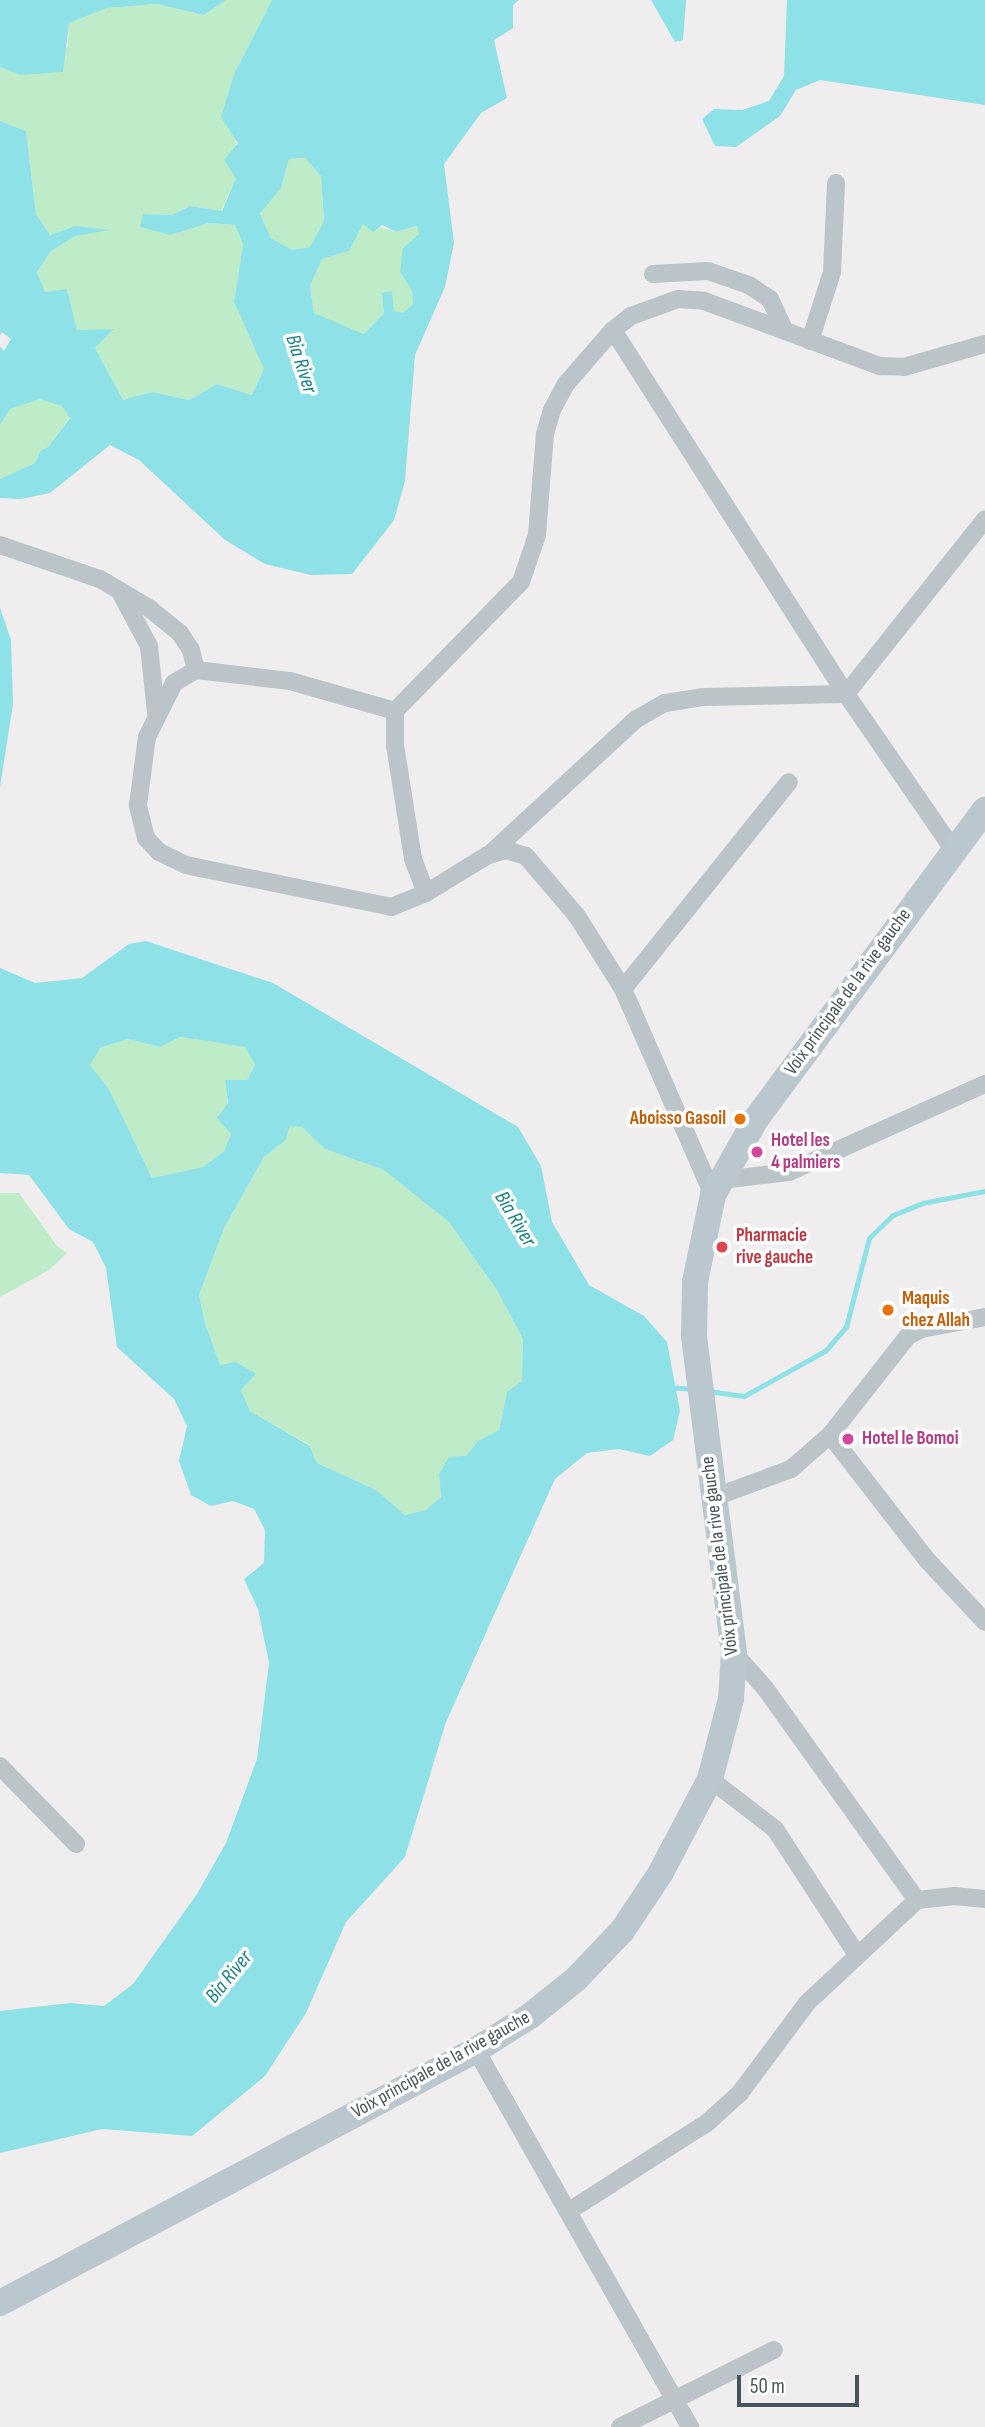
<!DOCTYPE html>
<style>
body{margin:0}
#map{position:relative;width:985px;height:2427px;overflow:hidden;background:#f0edee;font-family:"Sofia Sans Condensed",sans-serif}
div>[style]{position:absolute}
.green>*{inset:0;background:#beebc8}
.water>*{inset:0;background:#8ee1e6}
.stream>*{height:5px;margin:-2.5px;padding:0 2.5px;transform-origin:2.5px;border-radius:2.5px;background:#8ee1e6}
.street>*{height:18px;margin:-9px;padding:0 9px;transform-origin:9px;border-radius:9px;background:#bac4c9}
.secondary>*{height:26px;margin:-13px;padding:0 13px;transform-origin:13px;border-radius:13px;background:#bac7ce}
.dots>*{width:19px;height:19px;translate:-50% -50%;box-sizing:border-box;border:4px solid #fff;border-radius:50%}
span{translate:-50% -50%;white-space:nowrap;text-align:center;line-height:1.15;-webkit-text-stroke:7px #fff;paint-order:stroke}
.street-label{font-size:19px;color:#475459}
.food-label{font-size:19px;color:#c56008;font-weight:700}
.right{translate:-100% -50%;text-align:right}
.left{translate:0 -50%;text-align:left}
.hotel-label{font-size:19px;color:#b23c85;font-weight:700}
.health-label{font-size:19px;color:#be3a42;font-weight:700}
.water-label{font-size:21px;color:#148389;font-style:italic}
.scale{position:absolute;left:737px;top:2375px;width:122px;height:32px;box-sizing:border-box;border:4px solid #475459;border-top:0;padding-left:9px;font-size:21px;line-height:24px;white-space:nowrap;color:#475459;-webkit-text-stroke:5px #fff;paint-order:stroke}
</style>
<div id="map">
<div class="green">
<i style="clip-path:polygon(226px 0,272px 0,235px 72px,236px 178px,221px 211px,190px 206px,172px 215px,143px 214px,170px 235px,209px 223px,235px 225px,243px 244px,234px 302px,264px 369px,252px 395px,217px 384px,189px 400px,152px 392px,123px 400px,95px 348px,113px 330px,77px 331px,67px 289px,45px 293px,37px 272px,50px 252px,75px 236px,107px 230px,75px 226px,50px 235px,36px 214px,26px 131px,0 121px,0 67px,21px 75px,68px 46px,69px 23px,107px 8px,157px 4px,204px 15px)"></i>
<i style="clip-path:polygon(305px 158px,321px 176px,324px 221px,310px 247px,292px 250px,271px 238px,260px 214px,281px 188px,289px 159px)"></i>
<i style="clip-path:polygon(363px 223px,396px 232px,418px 226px,419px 234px,400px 272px,412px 291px,413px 304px,403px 313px,394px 311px,382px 293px,384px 313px,364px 334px,314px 313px,310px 286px,322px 259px,349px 251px)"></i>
<i style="clip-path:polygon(40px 398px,62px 406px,70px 417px,48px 447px,40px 451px,35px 463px,0 479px,0 425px,10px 409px)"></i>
<i style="clip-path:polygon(180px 1037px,245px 1047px,255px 1065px,247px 1080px,225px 1080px,231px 1134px,224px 1151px,203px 1167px,152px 1178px,109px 1089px,89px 1065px,100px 1048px,128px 1039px,160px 1047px)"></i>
<i style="clip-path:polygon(290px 1125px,302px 1127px,325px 1149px,384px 1170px,449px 1222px,498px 1292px,523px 1339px,522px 1381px,507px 1392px,499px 1430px,478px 1441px,466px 1456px,439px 1474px,441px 1497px,427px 1510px,405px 1515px,376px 1490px,317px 1463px,310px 1445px,250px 1411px,241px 1390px,220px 1365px,205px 1323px,199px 1295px,224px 1228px,264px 1157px,285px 1141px)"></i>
<i style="clip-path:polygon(0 1193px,19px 1193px,57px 1246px,67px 1253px,49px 1270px,0 1297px)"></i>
</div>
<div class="water">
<i style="clip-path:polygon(0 0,226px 0,204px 15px,157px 4px,107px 8px,69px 23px,63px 72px,21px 75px,0 67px)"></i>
<i style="clip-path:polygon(evenodd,272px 0,519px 0,513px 5px,513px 28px,494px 40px,507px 98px,481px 113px,444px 164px,454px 243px,445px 287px,415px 355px,405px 481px,394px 520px,352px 574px,311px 575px,265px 564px,225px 540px,139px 460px,110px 445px,50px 493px,21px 499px,0 498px,0 479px,35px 463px,40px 451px,48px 447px,70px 418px,62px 406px,40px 399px,10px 409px,0 425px,0 346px,4px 351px,11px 339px,2px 332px,0 335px,0 121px,26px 131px,36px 214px,50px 235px,75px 226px,110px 230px,75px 236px,50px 252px,37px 272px,45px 292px,67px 289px,77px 330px,114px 329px,95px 348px,123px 400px,152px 392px,189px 400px,217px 384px,252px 395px,264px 369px,234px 302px,243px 244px,235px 225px,209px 223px,170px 235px,140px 227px,143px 214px,172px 215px,190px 206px,222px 211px,236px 178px,224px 160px,238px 143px,221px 117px,235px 72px,272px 0,305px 158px,321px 176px,324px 221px,310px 247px,292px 250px,271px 238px,260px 214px,281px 188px,289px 159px,305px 158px,272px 0,363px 224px,373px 232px,382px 225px,396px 232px,417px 226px,419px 234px,403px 248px,400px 272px,412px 291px,413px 304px,403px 313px,394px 311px,392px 291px,382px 293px,384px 313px,364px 334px,314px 313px,310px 286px,322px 259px,349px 251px,363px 224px)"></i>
<i style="clip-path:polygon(651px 0,686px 0,683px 40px,675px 42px)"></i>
<i style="clip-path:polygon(787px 0,985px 0,985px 105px,820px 80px,796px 90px,780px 116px,736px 147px,715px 146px,702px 119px,714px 109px,742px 110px,769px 101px,784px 76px)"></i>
<i style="clip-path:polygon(0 608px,11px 640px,13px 704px,0 787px)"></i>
<i style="clip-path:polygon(evenodd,146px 941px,273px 983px,518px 1127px,541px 1166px,552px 1222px,589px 1285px,644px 1316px,667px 1342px,680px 1411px,673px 1440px,650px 1456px,619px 1449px,587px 1453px,555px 1479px,446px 1722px,405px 1857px,346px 1922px,306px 2013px,265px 2076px,192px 2136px,102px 2129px,0 2153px,0 2011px,70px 2003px,104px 2006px,133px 1984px,197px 1894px,226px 1843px,257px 1759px,269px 1663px,258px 1609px,244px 1579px,264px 1563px,265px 1530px,254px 1509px,233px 1501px,211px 1506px,191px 1495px,179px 1461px,187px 1426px,174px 1399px,117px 1347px,106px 1268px,93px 1242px,69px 1229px,29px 1175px,0 1173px,0 968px,35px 983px,82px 978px,129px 944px,146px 941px,180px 1037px,245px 1047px,255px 1065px,247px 1080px,225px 1080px,228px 1103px,217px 1118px,231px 1134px,224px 1151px,203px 1167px,152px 1178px,109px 1089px,90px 1065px,100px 1048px,128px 1039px,160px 1047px,180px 1037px,146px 941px,290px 1126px,302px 1127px,325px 1149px,384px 1170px,449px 1222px,498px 1292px,523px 1339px,522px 1381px,507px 1392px,499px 1430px,478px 1441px,466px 1456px,449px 1457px,439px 1474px,441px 1497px,426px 1510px,405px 1515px,376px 1490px,317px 1463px,310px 1446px,250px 1411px,241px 1390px,256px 1374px,236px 1362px,220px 1365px,205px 1323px,199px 1295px,224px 1228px,264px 1157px,285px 1141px,290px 1126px)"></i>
</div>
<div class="stream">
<i style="left:670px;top:1387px;width:22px;rotate:5deg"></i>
<i style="left:708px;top:1391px;width:36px;rotate:8deg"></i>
<i style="left:744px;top:1396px;width:93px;rotate:-29.1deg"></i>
<i style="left:825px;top:1351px;width:32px;rotate:-49deg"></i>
<i style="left:846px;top:1327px;width:92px;rotate:-75.5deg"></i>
<i style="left:869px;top:1238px;width:33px;rotate:-44deg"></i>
<i style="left:893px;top:1215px;width:31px;rotate:-22deg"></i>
<i style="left:922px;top:1203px;width:64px;rotate:-10.8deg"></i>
</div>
<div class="street">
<i style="left:653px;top:274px;width:55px;rotate:-3.1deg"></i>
<i style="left:708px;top:271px;width:43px;rotate:18.9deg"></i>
<i style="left:749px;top:285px;width:25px;rotate:34deg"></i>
<i style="left:770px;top:299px;width:35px;rotate:65deg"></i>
<i style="left:613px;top:330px;width:432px;rotate:57.4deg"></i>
<i style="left:846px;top:694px;width:188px;rotate:55.4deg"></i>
<i style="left:810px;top:341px;width:72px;rotate:-72.3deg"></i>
<i style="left:832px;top:272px;width:89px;rotate:-87.4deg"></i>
<i style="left:0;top:545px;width:106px;rotate:18.8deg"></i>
<i style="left:100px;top:579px;width:57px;rotate:30.6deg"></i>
<i style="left:149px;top:608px;width:40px;rotate:39deg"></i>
<i style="left:180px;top:633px;width:20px;rotate:57deg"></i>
<i style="left:191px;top:650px;width:21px;rotate:76deg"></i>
<i style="left:119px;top:590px;width:64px;rotate:61.8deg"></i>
<i style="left:149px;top:646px;width:67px;rotate:84deg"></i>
<i style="left:395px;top:711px;width:34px;rotate:90deg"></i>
<i style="left:395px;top:745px;width:115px;rotate:81deg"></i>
<i style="left:413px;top:859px;width:36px;rotate:69deg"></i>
<i style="left:491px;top:853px;width:196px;rotate:-42.7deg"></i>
<i style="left:635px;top:720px;width:34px;rotate:-30deg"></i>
<i style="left:665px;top:703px;width:38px;rotate:-9deg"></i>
<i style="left:703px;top:697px;width:143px;rotate:-1.2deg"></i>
<i style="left:846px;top:694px;width:223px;rotate:-51.5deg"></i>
<i style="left:623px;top:989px;width:265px;rotate:-51.3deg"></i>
<i style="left:721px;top:1180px;width:68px;rotate:-6.7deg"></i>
<i style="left:789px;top:1172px;width:215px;rotate:-24.2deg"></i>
<i style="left:713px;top:1195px;width:225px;rotate:-113.6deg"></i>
<i style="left:623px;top:989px;width:86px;rotate:-122.2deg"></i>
<i style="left:577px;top:916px;width:79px;rotate:-130.4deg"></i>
<i style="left:526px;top:856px;width:21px;rotate:-163deg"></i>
<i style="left:506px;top:850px;width:19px;rotate:164deg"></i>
<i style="left:488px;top:855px;width:73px;rotate:148.5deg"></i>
<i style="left:426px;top:893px;width:37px;rotate:158deg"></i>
<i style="left:392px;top:907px;width:210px;rotate:-168.5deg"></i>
<i style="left:186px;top:865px;width:30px;rotate:-154deg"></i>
<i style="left:159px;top:852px;width:19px;rotate:-133deg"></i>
<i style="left:146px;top:838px;width:34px;rotate:-104deg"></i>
<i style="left:138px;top:805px;width:69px;rotate:-82.5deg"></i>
<i style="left:147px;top:737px;width:60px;rotate:-63.4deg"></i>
<i style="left:174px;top:683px;width:26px;rotate:-31deg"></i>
<i style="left:196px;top:670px;width:95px;rotate:6.7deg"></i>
<i style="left:290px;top:681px;width:109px;rotate:15.9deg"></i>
<i style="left:395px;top:711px;width:180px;rotate:-45.7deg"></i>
<i style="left:521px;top:582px;width:50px;rotate:-71.2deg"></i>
<i style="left:537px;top:535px;width:101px;rotate:-85.5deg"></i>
<i style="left:545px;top:434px;width:25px;rotate:-74deg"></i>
<i style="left:552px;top:410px;width:30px;rotate:-62deg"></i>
<i style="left:566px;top:384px;width:72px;rotate:-49deg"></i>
<i style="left:613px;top:330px;width:23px;rotate:-38deg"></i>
<i style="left:631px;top:316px;width:50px;rotate:-19.9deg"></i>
<i style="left:678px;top:299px;width:26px;rotate:4deg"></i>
<i style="left:704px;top:301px;width:188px;rotate:20.3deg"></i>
<i style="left:880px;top:366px;width:24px;rotate:2deg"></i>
<i style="left:904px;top:367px;width:84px;rotate:-15.9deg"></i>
<i style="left:830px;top:1435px;width:158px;rotate:52.2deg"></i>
<i style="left:927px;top:1560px;width:85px;rotate:46.9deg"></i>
<i style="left:715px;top:1497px;width:81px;rotate:-20.2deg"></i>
<i style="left:791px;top:1469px;width:52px;rotate:-41.1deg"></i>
<i style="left:830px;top:1435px;width:126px;rotate:-51.8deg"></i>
<i style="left:908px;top:1336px;width:15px;rotate:-28deg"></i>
<i style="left:921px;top:1329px;width:65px;rotate:-10.6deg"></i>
<i style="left:734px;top:1653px;width:47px;rotate:48.5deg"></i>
<i style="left:765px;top:1688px;width:261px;rotate:54.4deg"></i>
<i style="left:0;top:1766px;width:109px;rotate:45.7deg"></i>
<i style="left:710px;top:1779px;width:82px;rotate:37.6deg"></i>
<i style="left:775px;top:1829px;width:150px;rotate:56.9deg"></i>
<i style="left:476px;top:2050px;width:434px;rotate:60.4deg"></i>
<i style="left:569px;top:2211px;width:165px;rotate:-32.6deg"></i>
<i style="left:708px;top:2122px;width:43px;rotate:-42.2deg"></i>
<i style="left:740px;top:2093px;width:112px;rotate:-53.3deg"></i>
<i style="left:807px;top:2003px;width:151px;rotate:-43.1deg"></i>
<i style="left:917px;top:1900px;width:38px;rotate:-6deg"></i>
<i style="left:955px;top:1896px;width:30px;rotate:6deg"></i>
<i style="left:620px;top:2427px;width:172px;rotate:-26.6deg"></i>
</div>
<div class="secondary">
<i style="left:0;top:2303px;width:539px;rotate:-27.99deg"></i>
<i style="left:476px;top:2050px;width:64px;rotate:-32.2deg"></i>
<i style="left:530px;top:2016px;width:59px;rotate:-38.8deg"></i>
<i style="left:576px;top:1979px;width:66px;rotate:-46.2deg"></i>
<i style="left:622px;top:1931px;width:69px;rotate:-56.3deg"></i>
<i style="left:660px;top:1874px;width:107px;rotate:-62.2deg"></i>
<i style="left:710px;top:1779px;width:83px;rotate:-75.3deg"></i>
<i style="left:731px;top:1699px;width:46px;rotate:-86.3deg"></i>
<i style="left:734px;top:1653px;width:320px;rotate:-97.2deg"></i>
<i style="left:694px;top:1336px;width:54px;rotate:-88.9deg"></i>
<i style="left:695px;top:1282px;width:89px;rotate:-78.3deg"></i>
<i style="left:713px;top:1195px;width:87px;rotate:-60.5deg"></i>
<i style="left:756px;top:1119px;width:385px;rotate:-53.5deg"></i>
</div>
<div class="dots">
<i style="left:740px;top:1119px;background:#e8710a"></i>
<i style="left:757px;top:1152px;background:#d1479c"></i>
<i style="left:722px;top:1247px;background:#e0444e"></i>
<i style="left:888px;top:1310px;background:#e8710a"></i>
<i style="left:848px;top:1439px;background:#d1479c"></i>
</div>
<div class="street-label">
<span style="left:848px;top:992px;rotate:-54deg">Voix principale de la rive gauche</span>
<span style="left:720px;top:1556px;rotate:-97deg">Voix principale de la rive gauche</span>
<span style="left:441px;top:2065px;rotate:-29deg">Voix principale de la rive gauche</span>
</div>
<div class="food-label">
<span class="right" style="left:726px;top:1119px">Aboisso Gasoil</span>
<span class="left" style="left:902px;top:1310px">Maquis<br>chez Allah</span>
</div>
<div class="hotel-label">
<span class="left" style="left:771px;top:1152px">Hotel les<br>4 palmiers</span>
<span class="left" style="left:862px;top:1439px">Hotel le Bomoi</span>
</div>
<div class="health-label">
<span class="left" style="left:736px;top:1247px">Pharmacie<br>rive gauche</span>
</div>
<div class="water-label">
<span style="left:301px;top:364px;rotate:72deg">Bia River</span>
<span style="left:515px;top:1219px;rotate:59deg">Bia River</span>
<span style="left:229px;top:1977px;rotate:-51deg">Bia River</span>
</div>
<div class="scale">50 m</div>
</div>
